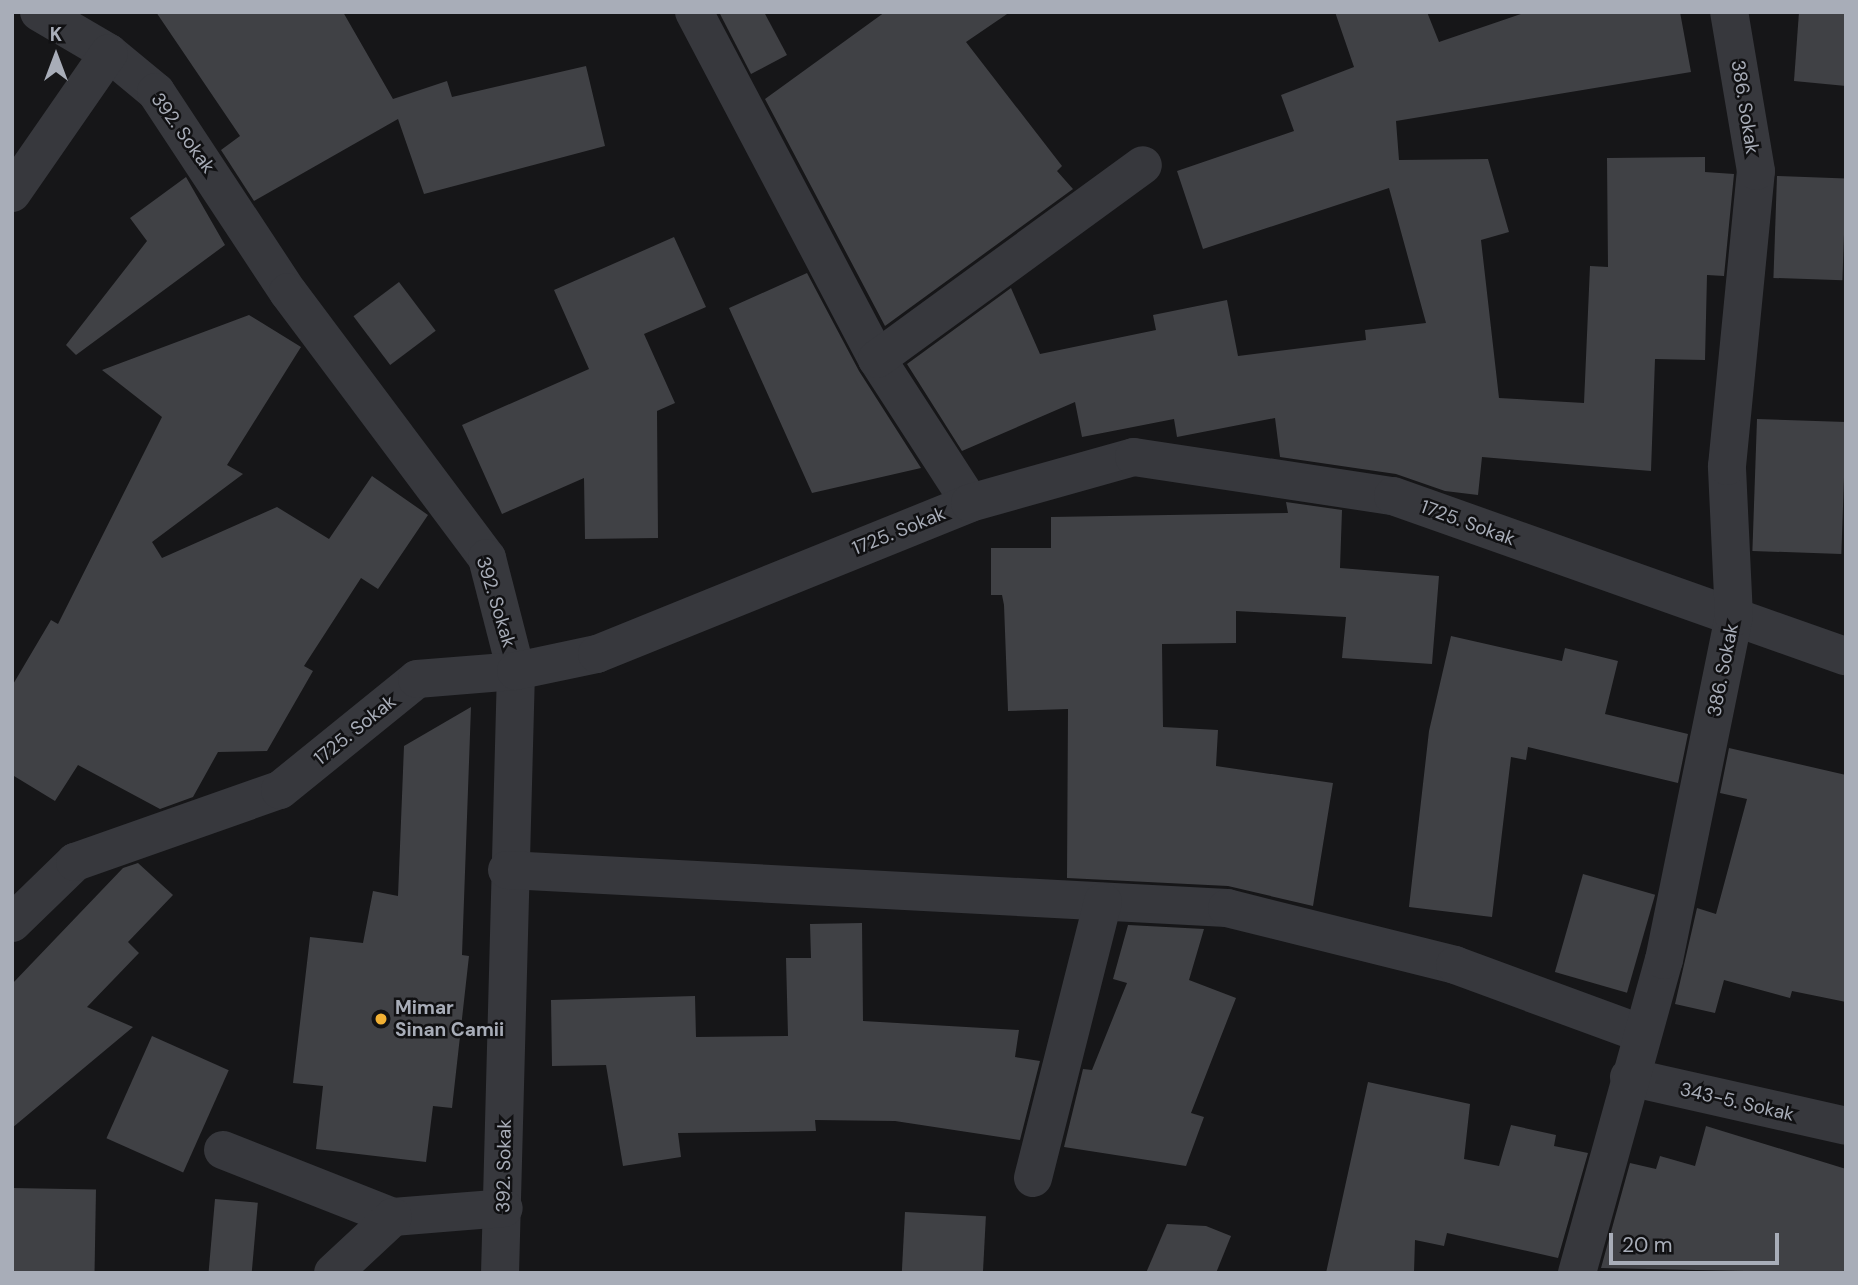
<!DOCTYPE html>
<style>
body{margin:0}
#map{position:relative;width:1858px;height:1285px;overflow:hidden;background:#161618;font-family:"DM Sans",sans-serif}
div>[style]{position:absolute}
.building>*{inset:0;background:#404145;transform-origin:0 0}
.minor>*{height:38px;margin:-19px;padding:0 19px;transform-origin:19px;border-radius:19px;background:#37383d}
.dots>*{width:19px;height:19px;translate:-50% -50%;box-sizing:border-box;border:4px solid #111113;border-radius:50%}
span{translate:-50% -50%;white-space:nowrap;text-align:center;line-height:1.15;-webkit-text-stroke:5px #111113;paint-order:stroke}
.street-label{font-size:19px;color:#a8adb8}
.poi-label{font-size:19px;color:#a8adb8;font-weight:700}
.left{translate:0 -50%;text-align:left}
.frame{position:absolute;inset:0;border:14px solid #a8adb8;pointer-events:none}
.north{position:absolute;left:21px;top:21px;width:70px;height:70px;-webkit-text-stroke:5px #111113;paint-order:stroke;rotate:0deg;font-size:19px;font-weight:700;line-height:28px;text-align:center;color:#a8adb8}
.north::after{content:'';display:block;margin:auto;width:24px;height:32px;background:#a8adb8;clip-path:polygon(50% 0,100% 100%,50% 72%,0 100%)}
.scale{position:absolute;left:1609px;top:1233px;width:170px;height:32px;box-sizing:border-box;border:4px solid #a8adb8;border-top:0;padding-left:9px;font-size:21px;line-height:24px;white-space:nowrap;color:#a8adb8;-webkit-text-stroke:5px #111113;paint-order:stroke}
</style>
<div id="map">
<div class="building">
<i style="clip-path:polygon(156px 12px,343px 12px,393px 99px,447px 81px,452px 97px,586px 66px,605px 146px,424px 194px,398px 119px,254px 201px,221px 150px,240px 136px)"></i>
<i style="clip-path:polygon(719px 12px,764px 12px,787px 55px,751px 74px)"></i>
<i style="clip-path:polygon(885px 12px,1010px 12px,966px 42px,1062px 166px,1057px 171px,1073px 189px,885px 326px,765px 99px)"></i>
<i style="clip-path:polygon(1335px 12px,1427px 12px,1439px 42px,1527px 12px,1680px 12px,1691px 72px,1396px 121px,1399px 160px,1488px 159px,1509px 232px,1481px 240px,1499px 398px,1584px 403px,1590px 266px,1608px 267px,1607px 158px,1705px 157px,1705px 172px,1734px 174px,1724px 276px,1707px 275px,1705px 360px,1655px 359px,1651px 471px,1482px 457px,1478px 495px,1445px 491px,1396px 474px,1280px 457px,1275px 418px,1177px 437px,1174px 419px,1082px 437px,1075px 402px,962px 451px,907px 364px,1011px 288px,1040px 354px,1156px 330px,1153px 315px,1227px 300px,1238px 356px,1366px 340px,1365px 330px,1426px 323px,1389px 188px,1203px 249px,1177px 171px,1294px 131px,1281px 95px,1354px 67px)"></i>
<i style="clip-path:polygon(1799px 12px,1846px 12px,1846px 86px,1794px 81px)"></i>
<i style="left:1777px;top:176px;width:69px;height:102px;rotate:2deg"></i>
<i style="clip-path:polygon(186px 177px,225px 245px,76px 355px,66px 345px,147px 241px,130px 218px)"></i>
<i style="clip-path:polygon(674px 237px,706px 307px,644px 334px,675px 403px,657px 411px,658px 538px,585px 539px,584px 478px,502px 514px,462px 425px,589px 369px,554px 290px)"></i>
<i style="clip-path:polygon(807px 273px,859px 371px,921px 468px,812px 493px,729px 308px)"></i>
<i style="left:399px;top:282px;width:61px;height:57px;rotate:53deg"></i>
<i style="clip-path:polygon(249px 315px,301px 347px,227px 465px,243px 474px,152px 542px,162px 558px,277px 507px,329px 539px,372px 476px,428px 515px,378px 589px,361px 578px,304px 666px,313px 671px,267px 751px,218px 752px,193px 797px,160px 809px,78px 765px,55px 801px,14px 776px,12px 686px,51px 620px,58px 624px,162px 417px,102px 370px)"></i>
<i style="left:1757px;top:419px;width:89px;height:132px;rotate:2deg"></i>
<i style="clip-path:polygon(1286px 502px,1342px 510px,1340px 568px,1439px 576px,1432px 664px,1342px 658px,1346px 617px,1236px 611px,1236px 643px,1162px 644px,1163px 727px,1218px 730px,1216px 766px,1333px 783px,1313px 906px,1228px 886px,1067px 878px,1068px 709px,1008px 711px,1004px 605px,1002px 595px,991px 595px,991px 548px,1051px 548px,1051px 517px,1288px 513px)"></i>
<i style="clip-path:polygon(1451px 636px,1562px 661px,1565px 648px,1618px 661px,1605px 714px,1688px 734px,1678px 783px,1528px 747px,1526px 760px,1511px 757px,1492px 917px,1409px 907px,1429px 731px)"></i>
<i style="clip-path:polygon(471px 707px,462px 955px,469px 956px,452px 1108px,433px 1106px,426px 1162px,316px 1149px,323px 1086px,293px 1083px,310px 937px,363px 943px,373px 891px,398px 896px,404px 746px)"></i>
<i style="clip-path:polygon(1729px 748px,1846px 775px,1846px 1002px,1792px 991px,1790px 998px,1724px 980px,1715px 1013px,1675px 1004px,1697px 908px,1716px 914px,1747px 799px,1720px 793px)"></i>
<i style="clip-path:polygon(138px 863px,173px 895px,128px 942px,139px 953px,87px 1007px,133px 1027px,12px 1128px,12px 984px,123px 868px)"></i>
<i style="left:1583px;top:874px;width:75px;height:102px;rotate:16deg"></i>
<i style="clip-path:polygon(862px 923px,863px 1021px,1019px 1030px,1015px 1057px,1040px 1061px,1020px 1140px,895px 1121px,815px 1120px,816px 1131px,678px 1133px,681px 1157px,623px 1166px,606px 1065px,552px 1066px,551px 1000px,695px 996px,696px 1037px,788px 1036px,786px 958px,811px 958px,810px 924px)"></i>
<i style="clip-path:polygon(1128px 925px,1204px 929px,1189px 980px,1236px 998px,1191px 1113px,1204px 1117px,1186px 1166px,1064px 1147px,1083px 1069px,1092px 1070px,1127px 983px,1113px 979px)"></i>
<i style="left:152px;top:1036px;width:84px;height:112px;rotate:24deg"></i>
<i style="clip-path:polygon(1368px 1082px,1470px 1104px,1464px 1159px,1499px 1166px,1511px 1125px,1556px 1135px,1554px 1146px,1588px 1153px,1558px 1258px,1447px 1233px,1444px 1246px,1415px 1240px,1414px 1273px,1326px 1273px)"></i>
<i style="clip-path:polygon(1706px 1126px,1846px 1169px,1846px 1273px,1601px 1268px,1630px 1163px,1656px 1169px,1660px 1156px,1695px 1166px)"></i>
<i style="left:12px;top:1188px;width:84px;height:85px;rotate:1deg"></i>
<i style="left:215px;top:1199px;width:43px;height:74px;rotate:5deg"></i>
<i style="left:905px;top:1212px;width:81px;height:61px;rotate:3deg"></i>
<i style="clip-path:polygon(1167px 1224px,1206px 1226px,1231px 1236px,1216px 1273px,1146px 1273px)"></i>
</div>
<div class="minor">
<i style="left:39px;top:12px;width:81px;rotate:30.4deg"></i>
<i style="left:109px;top:53px;width:61px;rotate:39.7deg"></i>
<i style="left:156px;top:92px;width:240px;rotate:56.6deg"></i>
<i style="left:288px;top:292px;width:332px;rotate:53.2deg"></i>
<i style="left:487px;top:558px;width:117px;rotate:75.6deg"></i>
<i style="left:516px;top:671px;width:602px;rotate:91.52deg"></i>
<i style="left:694px;top:12px;width:392px;rotate:62.2deg"></i>
<i style="left:877px;top:359px;width:171px;rotate:57.1deg"></i>
<i style="left:12px;top:193px;width:170px;rotate:-55.3deg"></i>
<i style="left:877px;top:359px;width:329px;rotate:-36.1deg"></i>
<i style="left:507px;top:870px;width:721px;rotate:3.02deg"></i>
<i style="left:1227px;top:908px;width:235px;rotate:14deg"></i>
<i style="left:1455px;top:965px;width:197px;rotate:20.2deg"></i>
<i style="left:12px;top:923px;width:88px;rotate:-44.1deg"></i>
<i style="left:75px;top:862px;width:217px;rotate:-19.4deg"></i>
<i style="left:280px;top:790px;width:176px;rotate:-39deg"></i>
<i style="left:417px;top:679px;width:99px;rotate:-4.6deg"></i>
<i style="left:516px;top:671px;width:83px;rotate:-11.9deg"></i>
<i style="left:597px;top:654px;width:402px;rotate:-22deg"></i>
<i style="left:970px;top:503px;width:170px;rotate:-15.7deg"></i>
<i style="left:1134px;top:457px;width:262px;rotate:8.6deg"></i>
<i style="left:1393px;top:496px;width:480px;rotate:19.5deg"></i>
<i style="left:1629px;top:1077px;width:222px;rotate:12.7deg"></i>
<i style="left:223px;top:1150px;width:183px;rotate:21.5deg"></i>
<i style="left:393px;top:1217px;width:111px;rotate:-4.6deg"></i>
<i style="left:1033px;top:1178px;width:285px;rotate:-75.8deg"></i>
<i style="left:333px;top:1273px;width:82px;rotate:-43deg"></i>
<i style="left:1577px;top:1273px;width:325px;rotate:-74.5deg"></i>
<i style="left:1664px;top:960px;width:350px;rotate:-78.5deg"></i>
<i style="left:1734px;top:617px;width:151px;rotate:-92.7deg"></i>
<i style="left:1727px;top:466px;width:296px;rotate:-84.4deg"></i>
<i style="left:1756px;top:171px;width:161px;rotate:-99.6deg"></i>
</div>
<div class="dots">
<i style="left:381px;top:1019px;background:#f2b134"></i>
</div>
<div class="street-label">
<span style="left:1745px;top:107px;rotate:81deg">386. Sokak</span>
<span style="left:183px;top:133px;rotate:54deg">392. Sokak</span>
<span style="left:1468px;top:523px;rotate:20deg">1725. Sokak</span>
<span style="left:899px;top:531px;rotate:-22deg">1725. Sokak</span>
<span style="left:496px;top:602px;rotate:73deg">392. Sokak</span>
<span style="left:1723px;top:670px;rotate:-79deg">386. Sokak</span>
<span style="left:355px;top:730px;rotate:-39deg">1725. Sokak</span>
<span style="left:1737px;top:1102px;rotate:13deg">343-5. Sokak</span>
<span style="left:504px;top:1166px;rotate:-89deg">392. Sokak</span>
</div>
<div class="poi-label">
<span class="left" style="left:395px;top:1019px">Mimar<br>Sinan Camii</span>
</div>
<div class="frame"></div>
<div class="north">K</div>
<div class="scale">20 m</div>
</div>
